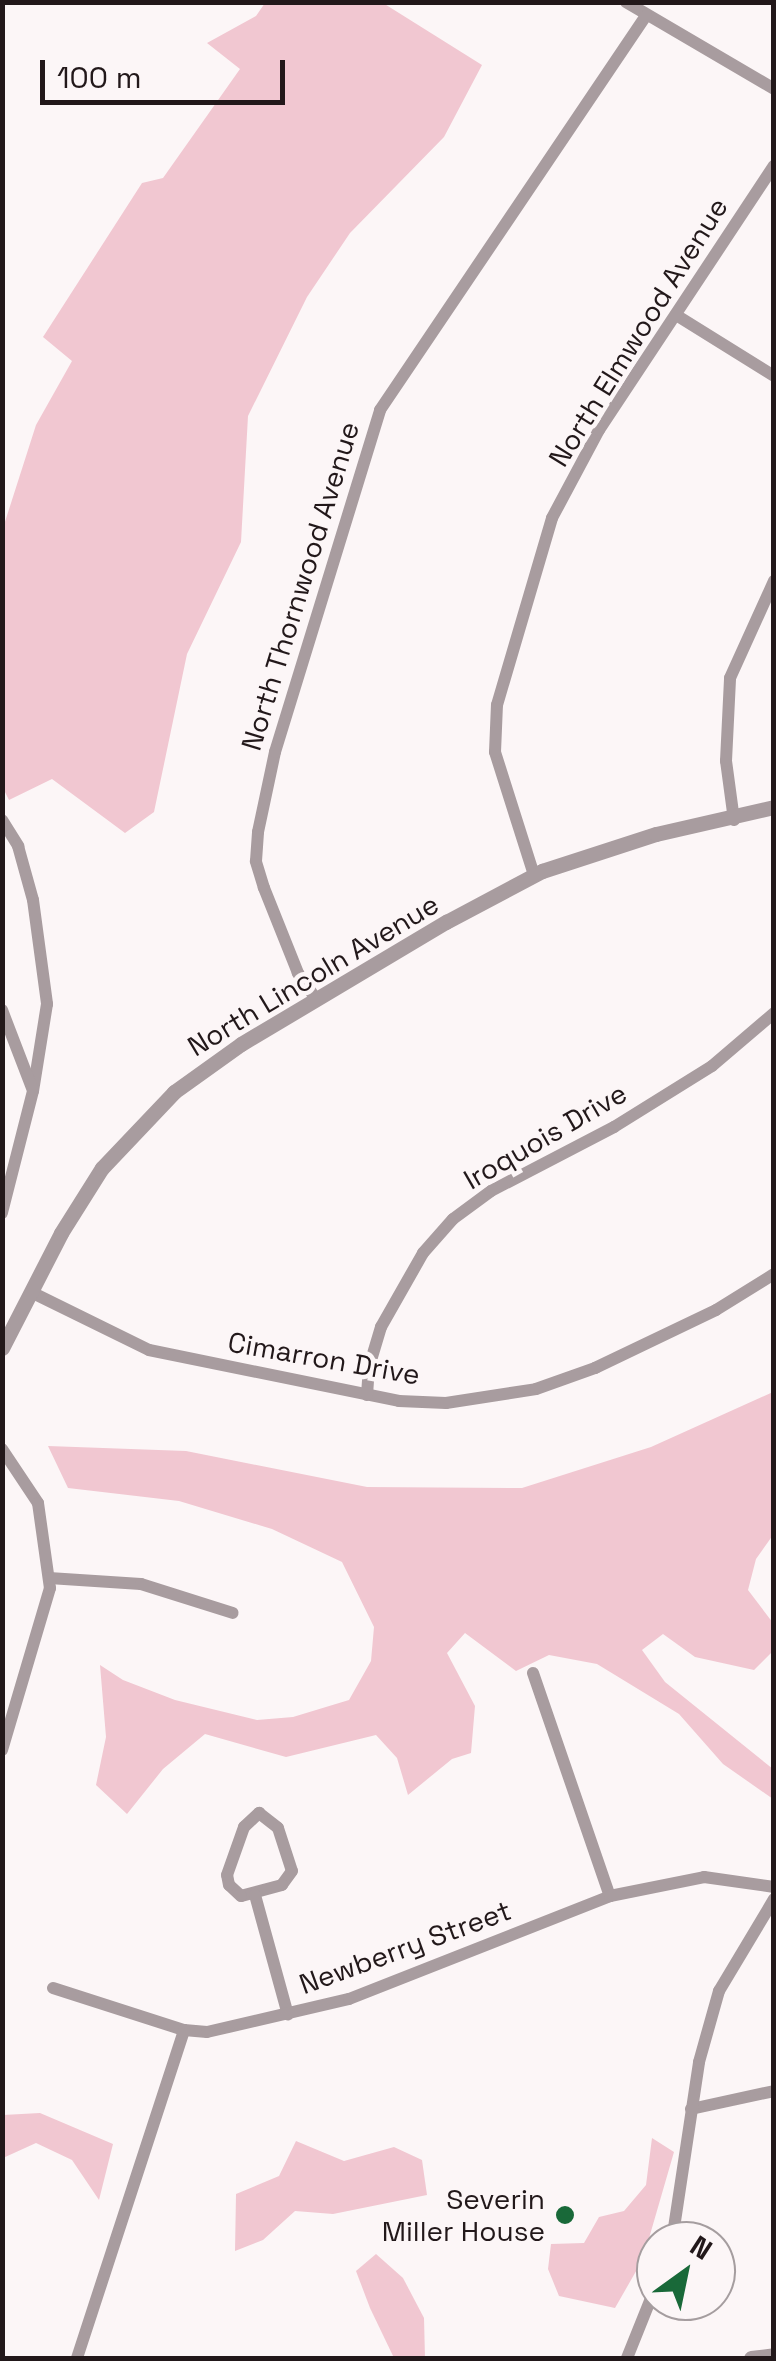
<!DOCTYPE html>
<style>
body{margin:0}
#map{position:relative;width:776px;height:2361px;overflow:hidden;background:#fcf6f7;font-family:"Space Grotesk",sans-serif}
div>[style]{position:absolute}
.green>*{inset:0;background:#f1c7d1}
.minor>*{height:12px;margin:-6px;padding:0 6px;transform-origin:6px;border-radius:6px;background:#a89c9f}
.tertiary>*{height:15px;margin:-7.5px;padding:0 7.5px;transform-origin:7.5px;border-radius:7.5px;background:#a89c9f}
.dots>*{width:28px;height:28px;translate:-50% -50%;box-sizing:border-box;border:5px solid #fcf6f7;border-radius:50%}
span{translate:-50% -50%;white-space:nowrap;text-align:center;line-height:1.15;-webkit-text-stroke:9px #fcf6f7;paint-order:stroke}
.street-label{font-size:28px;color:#22181a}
.poi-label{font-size:28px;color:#22181a}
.right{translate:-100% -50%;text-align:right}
.frame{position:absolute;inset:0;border:5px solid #22181a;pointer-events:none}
.north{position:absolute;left:636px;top:2221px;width:100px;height:100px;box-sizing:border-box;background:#fcf6f7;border:2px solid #a59d9f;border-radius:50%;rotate:33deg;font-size:28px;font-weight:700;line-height:40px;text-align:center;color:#22181a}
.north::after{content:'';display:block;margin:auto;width:35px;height:45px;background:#196939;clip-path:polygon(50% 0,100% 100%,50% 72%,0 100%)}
.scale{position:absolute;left:40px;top:60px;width:245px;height:45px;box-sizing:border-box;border:5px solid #22181a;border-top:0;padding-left:12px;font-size:30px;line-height:35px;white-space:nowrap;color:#22181a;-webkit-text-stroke:8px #fcf6f7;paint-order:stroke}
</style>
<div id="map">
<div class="green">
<i style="clip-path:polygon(265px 3px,383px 3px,482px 65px,444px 137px,350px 233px,307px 297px,248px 416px,241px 542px,187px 654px,154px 812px,125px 833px,52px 779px,9px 800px,3px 788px,3px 528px,36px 425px,72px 361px,43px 337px,142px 183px,163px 178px,240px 69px,207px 43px,256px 16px)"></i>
<i style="clip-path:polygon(773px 1392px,773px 1535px,756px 1559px,748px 1590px,773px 1623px,773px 1651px,754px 1670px,695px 1657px,663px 1634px,642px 1650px,665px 1682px,773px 1769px,773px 1799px,723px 1764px,679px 1714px,597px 1664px,549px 1655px,516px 1671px,465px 1633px,447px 1653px,475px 1706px,471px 1753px,452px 1759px,408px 1795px,397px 1758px,376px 1735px,286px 1757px,205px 1734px,163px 1769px,127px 1814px,96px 1785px,106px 1737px,100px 1665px,123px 1680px,175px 1700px,257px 1720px,293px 1717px,349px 1700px,371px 1661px,374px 1627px,342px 1562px,272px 1529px,179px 1501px,68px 1488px,48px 1446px,186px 1451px,367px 1487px,522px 1488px,651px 1447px)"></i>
<i style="clip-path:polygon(40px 2113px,113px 2144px,99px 2200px,72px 2160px,36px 2143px,3px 2158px,3px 2115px)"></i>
<i style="clip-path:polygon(652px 2138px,674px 2152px,643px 2259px,615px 2308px,559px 2296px,548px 2269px,551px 2244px,584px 2243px,599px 2217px,624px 2211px,646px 2185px)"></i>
<i style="clip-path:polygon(296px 2141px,344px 2161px,394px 2147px,422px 2160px,427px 2195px,333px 2214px,295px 2211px,263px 2240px,235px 2251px,236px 2194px,279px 2176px)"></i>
<i style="clip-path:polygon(376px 2254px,403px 2278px,424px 2318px,425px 2358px,394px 2358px,370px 2308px,356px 2271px)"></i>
</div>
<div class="minor">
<i style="left:626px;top:2px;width:172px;rotate:30.4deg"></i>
<i style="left:676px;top:315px;width:115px;rotate:31.9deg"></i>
<i style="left:2px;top:820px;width:31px;rotate:58deg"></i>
<i style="left:18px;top:846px;width:56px;rotate:74.5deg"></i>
<i style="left:33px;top:900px;width:105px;rotate:82.3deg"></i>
<i style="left:47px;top:1004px;width:88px;rotate:99.1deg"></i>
<i style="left:33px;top:1091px;width:126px;rotate:104.3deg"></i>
<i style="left:734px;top:820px;width:60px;rotate:-97.7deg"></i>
<i style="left:726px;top:761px;width:83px;rotate:-87.2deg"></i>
<i style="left:730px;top:678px;width:107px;rotate:-65.6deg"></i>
<i style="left:534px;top:875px;width:129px;rotate:-107.6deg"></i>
<i style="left:495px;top:752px;width:47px;rotate:-87.6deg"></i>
<i style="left:497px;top:705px;width:195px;rotate:-73.6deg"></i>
<i style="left:552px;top:518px;width:100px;rotate:-61.9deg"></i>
<i style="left:599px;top:430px;width:317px;rotate:-56.5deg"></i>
<i style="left:316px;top:999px;width:32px;rotate:-125deg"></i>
<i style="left:298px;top:973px;width:92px;rotate:-111.8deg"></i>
<i style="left:264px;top:888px;width:28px;rotate:-107deg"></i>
<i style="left:256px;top:861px;width:29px;rotate:-86deg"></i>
<i style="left:258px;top:832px;width:82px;rotate:-78deg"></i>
<i style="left:275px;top:752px;width:358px;rotate:-72.9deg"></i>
<i style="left:380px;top:410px;width:476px;rotate:-56deg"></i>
<i style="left:2px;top:1010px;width:84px;rotate:69deg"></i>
<i style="left:33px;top:1293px;width:129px;rotate:26.2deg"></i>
<i style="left:149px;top:1350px;width:255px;rotate:11.5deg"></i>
<i style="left:399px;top:1401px;width:47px;rotate:2.4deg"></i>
<i style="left:446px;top:1403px;width:91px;rotate:-8.8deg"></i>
<i style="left:536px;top:1389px;width:63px;rotate:-19.6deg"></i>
<i style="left:595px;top:1368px;width:134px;rotate:-25.6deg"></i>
<i style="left:716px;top:1310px;width:68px;rotate:-31.8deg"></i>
<i style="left:367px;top:1395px;width:28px;rotate:-86deg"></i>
<i style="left:369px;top:1367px;width:42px;rotate:-73.3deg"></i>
<i style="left:381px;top:1327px;width:85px;rotate:-60.4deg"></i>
<i style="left:423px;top:1253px;width:45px;rotate:-48.6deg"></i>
<i style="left:453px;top:1219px;width:47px;rotate:-36.4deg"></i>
<i style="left:491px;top:1191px;width:139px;rotate:-27.5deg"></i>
<i style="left:614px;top:1127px;width:115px;rotate:-31.9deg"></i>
<i style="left:712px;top:1066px;width:82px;rotate:-40.5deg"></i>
<i style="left:2px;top:1449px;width:65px;rotate:56.3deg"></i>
<i style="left:38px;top:1503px;width:86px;rotate:82deg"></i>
<i style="left:50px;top:1588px;width:169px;rotate:106.5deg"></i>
<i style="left:49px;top:1578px;width:92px;rotate:3.7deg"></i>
<i style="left:141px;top:1584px;width:96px;rotate:17.5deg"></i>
<i style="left:533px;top:1673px;width:236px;rotate:71deg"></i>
<i style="left:259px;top:1813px;width:24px;rotate:38deg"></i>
<i style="left:278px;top:1828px;width:45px;rotate:72deg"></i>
<i style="left:292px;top:1871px;width:17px;rotate:126deg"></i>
<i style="left:282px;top:1885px;width:42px;rotate:165deg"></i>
<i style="left:241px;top:1896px;width:16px;rotate:-137deg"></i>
<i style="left:229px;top:1885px;width:10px;rotate:-101deg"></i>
<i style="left:227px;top:1875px;width:51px;rotate:-70.5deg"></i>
<i style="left:244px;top:1827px;width:21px;rotate:-43deg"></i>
<i style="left:255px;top:1895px;width:124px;rotate:74.6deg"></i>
<i style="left:53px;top:1988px;width:138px;rotate:17.8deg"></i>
<i style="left:184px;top:2030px;width:23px;rotate:5deg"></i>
<i style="left:207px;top:2032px;width:146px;rotate:-13.1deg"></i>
<i style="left:349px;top:1999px;width:281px;rotate:-21.5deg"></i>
<i style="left:610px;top:1896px;width:96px;rotate:-11.4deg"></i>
<i style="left:704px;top:1877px;width:71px;rotate:8.1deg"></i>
<i style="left:691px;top:2109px;width:85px;rotate:-12.2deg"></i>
<i style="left:672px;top:2241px;width:181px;rotate:-81.4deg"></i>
<i style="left:699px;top:2062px;width:74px;rotate:-74.3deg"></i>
<i style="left:719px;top:1991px;width:107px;rotate:-59.1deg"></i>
<i style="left:77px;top:2358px;width:345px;rotate:-71.9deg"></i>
<i style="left:627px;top:2358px;width:78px;rotate:-68.1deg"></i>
</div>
<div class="tertiary">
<i style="left:2px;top:1348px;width:129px;rotate:-62.8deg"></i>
<i style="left:61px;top:1233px;width:77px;rotate:-57.8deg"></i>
<i style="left:102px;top:1168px;width:105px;rotate:-46.5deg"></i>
<i style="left:174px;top:1092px;width:82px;rotate:-35.6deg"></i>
<i style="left:241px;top:1044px;width:239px;rotate:-30.8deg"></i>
<i style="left:446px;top:922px;width:109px;rotate:-28deg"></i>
<i style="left:542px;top:871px;width:120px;rotate:-18deg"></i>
<i style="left:656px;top:834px;width:121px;rotate:-12.9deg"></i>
<i style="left:751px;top:2358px;width:23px;rotate:-7deg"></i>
</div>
<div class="dots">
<i style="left:565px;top:2215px;background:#196939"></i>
</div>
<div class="street-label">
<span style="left:638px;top:332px;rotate:-58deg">North Elmwood Avenue</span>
<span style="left:300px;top:586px;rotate:-73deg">North Thornwood Avenue</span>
<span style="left:313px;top:975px;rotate:-31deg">North Lincoln Avenue</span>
<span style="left:545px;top:1136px;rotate:-30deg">Iroquois Drive</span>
<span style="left:324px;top:1358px;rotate:10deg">Cimarron Drive</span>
<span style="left:405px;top:1947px;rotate:-20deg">Newberry Street</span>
</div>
<div class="poi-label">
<span class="right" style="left:545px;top:2215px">Severin<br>Miller House</span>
</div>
<div class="frame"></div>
<div class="north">N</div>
<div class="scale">100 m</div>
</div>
